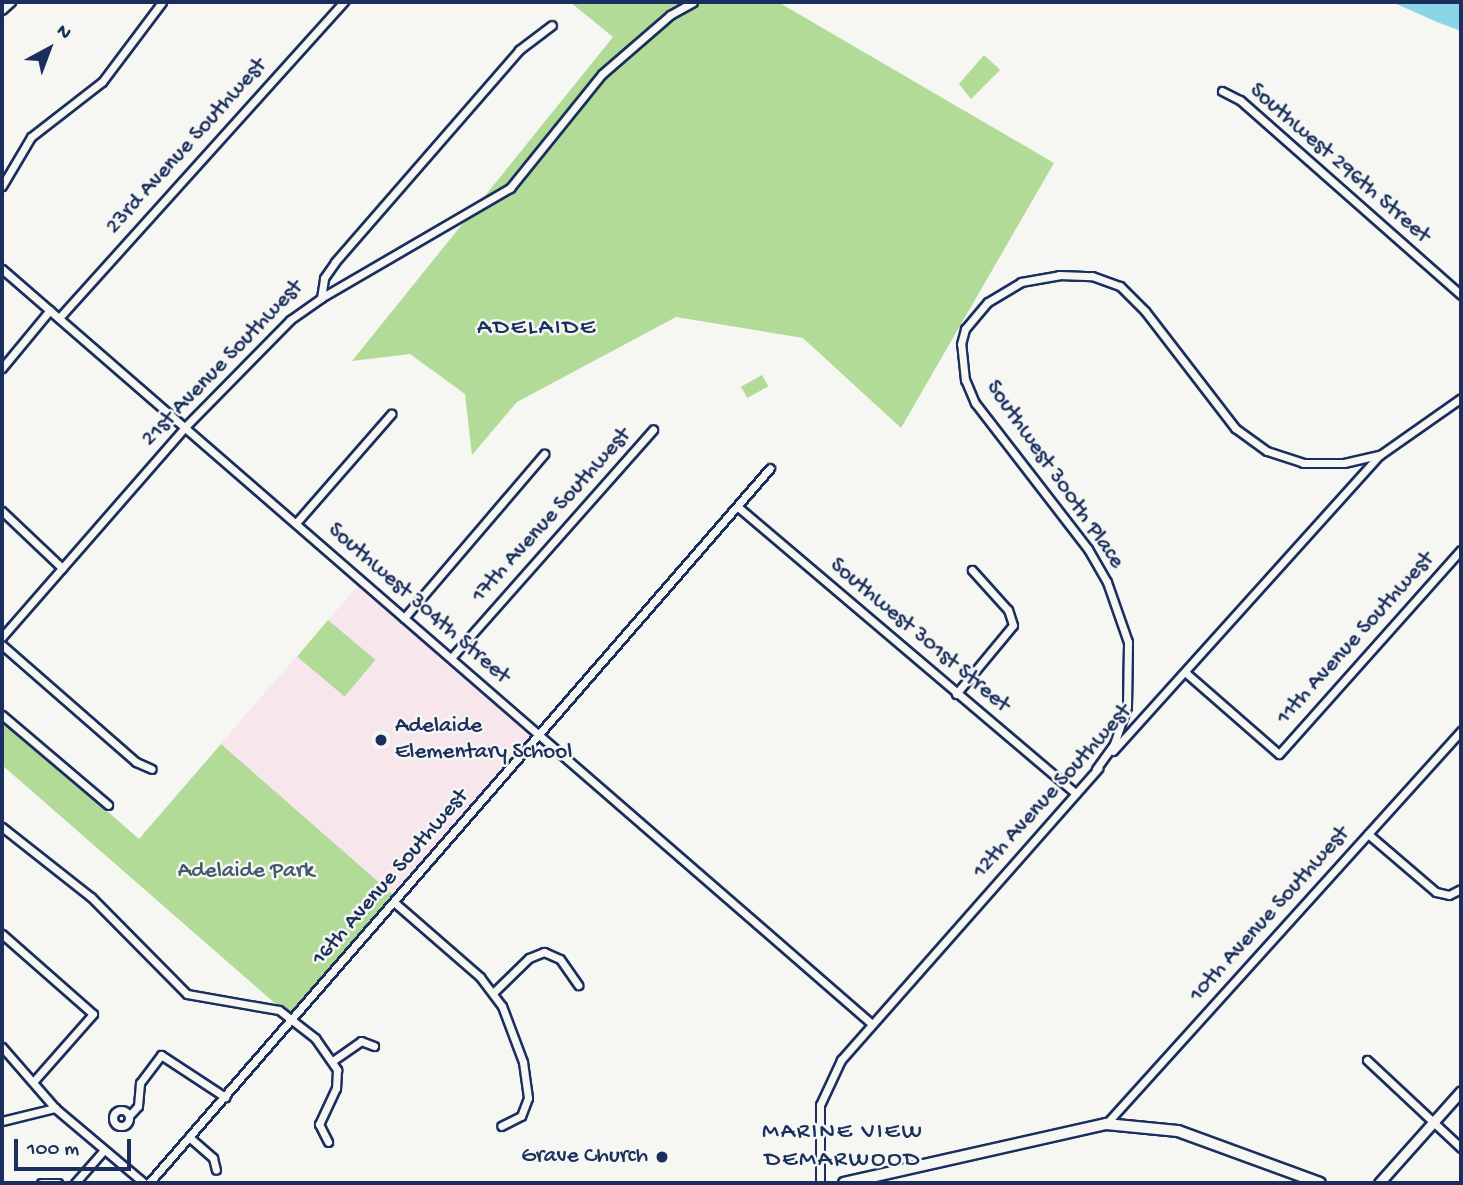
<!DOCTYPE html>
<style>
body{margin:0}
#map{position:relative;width:1463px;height:1185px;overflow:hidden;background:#f6f6f2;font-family:"Gochi Hand",sans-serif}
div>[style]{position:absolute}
.built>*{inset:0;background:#f7e7ed;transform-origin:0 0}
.green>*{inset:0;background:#b1db97;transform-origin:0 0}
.water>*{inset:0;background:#88d6e7}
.roads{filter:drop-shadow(2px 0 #1b2f5e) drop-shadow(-2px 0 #1b2f5e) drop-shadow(0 2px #1b2f5e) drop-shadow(0 -2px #1b2f5e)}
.minor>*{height:7px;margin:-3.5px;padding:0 3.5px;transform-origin:3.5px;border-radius:3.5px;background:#f6f6f2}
.minor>.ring{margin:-3.5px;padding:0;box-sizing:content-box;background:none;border:7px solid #f6f6f2;border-radius:50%}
.tertiary>*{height:9px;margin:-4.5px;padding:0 4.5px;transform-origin:4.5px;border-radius:4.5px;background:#f6f6f2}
.secondary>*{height:10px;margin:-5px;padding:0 5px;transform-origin:5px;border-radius:5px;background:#f6f6f2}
.dots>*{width:19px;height:19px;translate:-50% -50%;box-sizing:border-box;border:4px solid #f6f6f2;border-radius:50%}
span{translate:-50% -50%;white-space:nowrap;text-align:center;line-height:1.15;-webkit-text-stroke:5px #f6f6f2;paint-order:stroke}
.street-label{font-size:23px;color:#1b2f5e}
.poi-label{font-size:23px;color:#1b2f5e}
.left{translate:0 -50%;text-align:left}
.right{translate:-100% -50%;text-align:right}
.park-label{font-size:23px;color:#405a6c}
.neighbourhood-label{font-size:24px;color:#1b2f5e;letter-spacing:2px}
.frame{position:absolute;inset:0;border:4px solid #1b2f5e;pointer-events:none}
.north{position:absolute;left:14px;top:14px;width:70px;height:70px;-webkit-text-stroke:5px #f6f6f2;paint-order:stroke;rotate:41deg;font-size:19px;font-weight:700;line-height:28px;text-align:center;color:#1b2f5e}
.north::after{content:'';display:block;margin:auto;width:24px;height:32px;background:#1b2f5e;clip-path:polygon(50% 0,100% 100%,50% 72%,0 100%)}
.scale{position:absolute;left:14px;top:1139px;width:117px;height:32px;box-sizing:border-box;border:4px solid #1b2f5e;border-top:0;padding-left:9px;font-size:21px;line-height:24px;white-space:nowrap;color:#1b2f5e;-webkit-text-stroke:5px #f6f6f2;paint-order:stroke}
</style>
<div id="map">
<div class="built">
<i style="left:362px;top:581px;width:236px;height:216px;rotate:41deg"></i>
</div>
<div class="green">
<i style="clip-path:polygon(570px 2px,778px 2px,1054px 163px,901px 428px,803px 338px,676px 317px,517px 402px,472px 455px,465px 394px,410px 354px,352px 361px,613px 37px)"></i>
<i style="clip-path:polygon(984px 55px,1000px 70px,971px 99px,959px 84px)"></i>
<i style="left:762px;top:375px;width:13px;height:24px;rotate:61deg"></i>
<i style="left:328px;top:620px;width:62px;height:48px;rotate:40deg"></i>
<i style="clip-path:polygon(2px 719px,139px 839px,221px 744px,398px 899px,293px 1019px,2px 765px)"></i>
</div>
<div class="water">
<i style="clip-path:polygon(1392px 2px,1461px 2px,1461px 31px,1437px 22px)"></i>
</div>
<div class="roads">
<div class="minor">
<i style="left:2px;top:10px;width:12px;rotate:-42deg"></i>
<i style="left:1222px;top:91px;width:20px;rotate:27deg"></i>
<i style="left:1240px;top:100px;width:295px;rotate:41.4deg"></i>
<i style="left:2px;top:186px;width:57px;rotate:-59.4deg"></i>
<i style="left:31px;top:137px;width:90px;rotate:-37.8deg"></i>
<i style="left:102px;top:82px;width:100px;rotate:-53.1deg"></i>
<i style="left:2px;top:269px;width:1152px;rotate:40.95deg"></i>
<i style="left:321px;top:298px;width:219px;rotate:-30.2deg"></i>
<i style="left:510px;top:188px;width:146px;rotate:-51.1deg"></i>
<i style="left:602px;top:74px;width:90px;rotate:-40.9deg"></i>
<i style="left:670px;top:15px;width:26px;rotate:-29deg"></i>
<i style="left:59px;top:318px;width:426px;rotate:-48deg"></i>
<i style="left:2px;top:368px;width:75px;rotate:-50.4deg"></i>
<i style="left:738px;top:507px;width:443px;rotate:40.3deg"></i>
<i style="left:2px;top:511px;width:83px;rotate:43.5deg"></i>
<i style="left:296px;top:523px;width:145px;rotate:-48.9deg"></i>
<i style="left:404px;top:618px;width:216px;rotate:-49.5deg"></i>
<i style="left:2px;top:637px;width:279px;rotate:-48.9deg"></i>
<i style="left:185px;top:427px;width:150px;rotate:-45.5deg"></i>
<i style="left:290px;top:320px;width:38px;rotate:-35deg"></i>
<i style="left:321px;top:298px;width:20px;rotate:-81deg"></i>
<i style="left:324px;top:278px;width:19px;rotate:-55deg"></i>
<i style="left:335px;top:262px;width:281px;rotate:-49deg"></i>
<i style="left:519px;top:50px;width:41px;rotate:-37.1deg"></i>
<i style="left:2px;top:645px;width:178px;rotate:41.1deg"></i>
<i style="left:136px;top:762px;width:17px;rotate:24deg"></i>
<i style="left:451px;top:658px;width:305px;rotate:-48.5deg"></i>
<i style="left:1186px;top:673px;width:123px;rotate:41.1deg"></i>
<i style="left:1279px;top:754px;width:273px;rotate:-48.3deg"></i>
<i style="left:956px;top:694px;width:89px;rotate:-50.4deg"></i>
<i style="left:1013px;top:625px;width:16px;rotate:-108deg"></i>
<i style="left:1008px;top:610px;width:54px;rotate:-132deg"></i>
<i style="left:2px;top:715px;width:139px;rotate:40.3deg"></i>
<i style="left:1113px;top:751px;width:397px;rotate:-48deg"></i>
<i style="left:1096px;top:769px;width:31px;rotate:-54deg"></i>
<i style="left:1114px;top:744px;width:39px;rotate:-71deg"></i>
<i style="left:1127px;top:707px;width:65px;rotate:-89.1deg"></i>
<i style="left:1128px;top:642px;width:64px;rotate:-109.3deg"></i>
<i style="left:1107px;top:582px;width:38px;rotate:-120deg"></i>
<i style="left:1088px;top:549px;width:185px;rotate:-127.7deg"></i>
<i style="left:975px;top:403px;width:25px;rotate:-113deg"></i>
<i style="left:965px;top:380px;width:36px;rotate:-96deg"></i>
<i style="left:961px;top:344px;width:16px;rotate:-75deg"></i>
<i style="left:965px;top:329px;width:35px;rotate:-50deg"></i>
<i style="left:988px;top:302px;width:39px;rotate:-31deg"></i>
<i style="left:1021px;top:282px;width:39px;rotate:-10deg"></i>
<i style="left:1059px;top:275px;width:33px;rotate:2deg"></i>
<i style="left:1092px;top:276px;width:30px;rotate:20deg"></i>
<i style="left:1120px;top:286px;width:35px;rotate:45deg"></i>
<i style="left:1145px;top:311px;width:148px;rotate:52.4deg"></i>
<i style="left:1235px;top:428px;width:39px;rotate:36deg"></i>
<i style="left:1267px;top:451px;width:38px;rotate:18deg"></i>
<i style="left:1303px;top:463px;width:41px"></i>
<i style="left:1344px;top:463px;width:37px;rotate:-13deg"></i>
<i style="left:1380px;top:455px;width:99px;rotate:-35.1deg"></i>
<i style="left:2px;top:827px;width:113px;rotate:38.2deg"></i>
<i style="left:91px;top:897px;width:136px;rotate:45.3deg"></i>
<i style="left:187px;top:994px;width:93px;rotate:9.9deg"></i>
<i style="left:279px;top:1010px;width:46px;rotate:37.9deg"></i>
<i style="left:315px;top:1038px;width:39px;rotate:55deg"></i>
<i style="left:337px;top:1070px;width:18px;rotate:93deg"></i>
<i style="left:336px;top:1088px;width:40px;rotate:115deg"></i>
<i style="left:319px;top:1124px;width:20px;rotate:63deg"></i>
<i style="left:1368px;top:834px;width:89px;rotate:40.5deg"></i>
<i style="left:1436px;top:892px;width:13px;rotate:13deg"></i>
<i style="left:1449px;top:895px;width:13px;rotate:-27deg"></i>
<i style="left:395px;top:903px;width:113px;rotate:41deg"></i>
<i style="left:480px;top:977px;width:36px;rotate:53deg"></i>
<i style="left:502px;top:1006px;width:60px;rotate:69.4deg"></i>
<i style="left:523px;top:1062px;width:36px;rotate:82deg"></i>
<i style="left:528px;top:1098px;width:19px;rotate:111deg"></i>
<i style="left:521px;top:1116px;width:22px;rotate:153deg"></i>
<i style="left:2px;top:934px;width:121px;rotate:41.3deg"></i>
<i style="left:93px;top:1014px;width:89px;rotate:131.4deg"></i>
<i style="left:494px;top:992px;width:49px;rotate:-44.2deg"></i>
<i style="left:529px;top:958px;width:16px;rotate:-22deg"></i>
<i style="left:544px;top:952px;width:17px;rotate:24deg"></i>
<i style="left:560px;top:959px;width:32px;rotate:55deg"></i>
<i style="left:2px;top:1047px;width:81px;rotate:49deg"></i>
<i style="left:55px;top:1108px;width:116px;rotate:40.1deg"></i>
<i style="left:334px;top:1060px;width:33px;rotate:-35deg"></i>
<i style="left:361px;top:1041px;width:14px;rotate:21deg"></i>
<i style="left:1367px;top:1060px;width:129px;rotate:43.1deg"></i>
<i class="ring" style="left:113px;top:1110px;width:9px;height:9px"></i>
<i style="left:129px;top:1116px;width:13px;rotate:-48deg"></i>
<i style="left:138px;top:1106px;width:23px;rotate:-85deg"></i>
<i style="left:140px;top:1083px;width:35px;rotate:-53deg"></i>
<i style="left:161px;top:1055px;width:77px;rotate:33.3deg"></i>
<i style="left:2px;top:1121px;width:55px;rotate:-13.8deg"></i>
<i style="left:1106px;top:1124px;width:530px;rotate:-47.91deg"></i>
<i style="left:189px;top:1137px;width:32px;rotate:41deg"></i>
<i style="left:213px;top:1158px;width:12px;rotate:76deg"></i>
<i style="left:41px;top:1183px;width:17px"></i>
<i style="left:75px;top:1183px;width:44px;rotate:-48.7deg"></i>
<i style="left:149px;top:1183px;width:947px;rotate:-49.02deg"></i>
<i style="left:820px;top:1183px;width:78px;rotate:-90deg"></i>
<i style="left:820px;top:1105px;width:50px;rotate:-65deg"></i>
<i style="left:841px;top:1060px;width:389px;rotate:-48.6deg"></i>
</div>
<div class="tertiary">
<i style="left:1379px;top:1183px;width:123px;rotate:-48.3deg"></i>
</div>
<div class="secondary">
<i style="left:844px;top:1183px;width:269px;rotate:-12.7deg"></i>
<i style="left:1106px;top:1124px;width:72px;rotate:5.6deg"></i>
<i style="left:1178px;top:1131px;width:151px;rotate:20.1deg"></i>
</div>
</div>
<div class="dots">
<i style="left:381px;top:740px;background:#1b2f5e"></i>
<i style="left:662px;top:1157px;background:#1b2f5e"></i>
</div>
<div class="street-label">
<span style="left:187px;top:147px;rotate:-48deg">23rd Avenue Southwest</span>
<span style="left:1339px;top:164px;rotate:41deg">Southwest 296th Street</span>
<span style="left:223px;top:364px;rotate:-46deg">21st Avenue Southwest</span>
<span style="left:1054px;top:475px;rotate:55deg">Southwest 300th Place</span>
<span style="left:552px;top:516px;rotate:-48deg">17th Avenue Southwest</span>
<span style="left:418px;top:604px;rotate:41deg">Southwest 304th Street</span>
<span style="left:919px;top:636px;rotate:40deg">Southwest 301st Street</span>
<span style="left:1356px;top:639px;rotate:-48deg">11th Avenue Southwest</span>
<span style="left:1053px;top:792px;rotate:-48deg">12th Avenue Southwest</span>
<span style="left:391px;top:878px;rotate:-49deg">16th Avenue Southwest</span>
<span style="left:1270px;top:915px;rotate:-48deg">10th Avenue Southwest</span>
</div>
<div class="poi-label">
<span class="left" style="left:395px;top:740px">Adelaide<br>Elementary School</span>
<span class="right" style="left:648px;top:1157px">Grave Church</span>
</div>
<div class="park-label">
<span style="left:246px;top:872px">Adelaide Park</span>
</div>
<div class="neighbourhood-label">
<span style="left:537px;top:329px">ADELAIDE</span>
<span style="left:843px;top:1147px">MARINE VIEW<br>DEMARWOOD</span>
</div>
<div class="frame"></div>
<div class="north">N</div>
<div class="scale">100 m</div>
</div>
